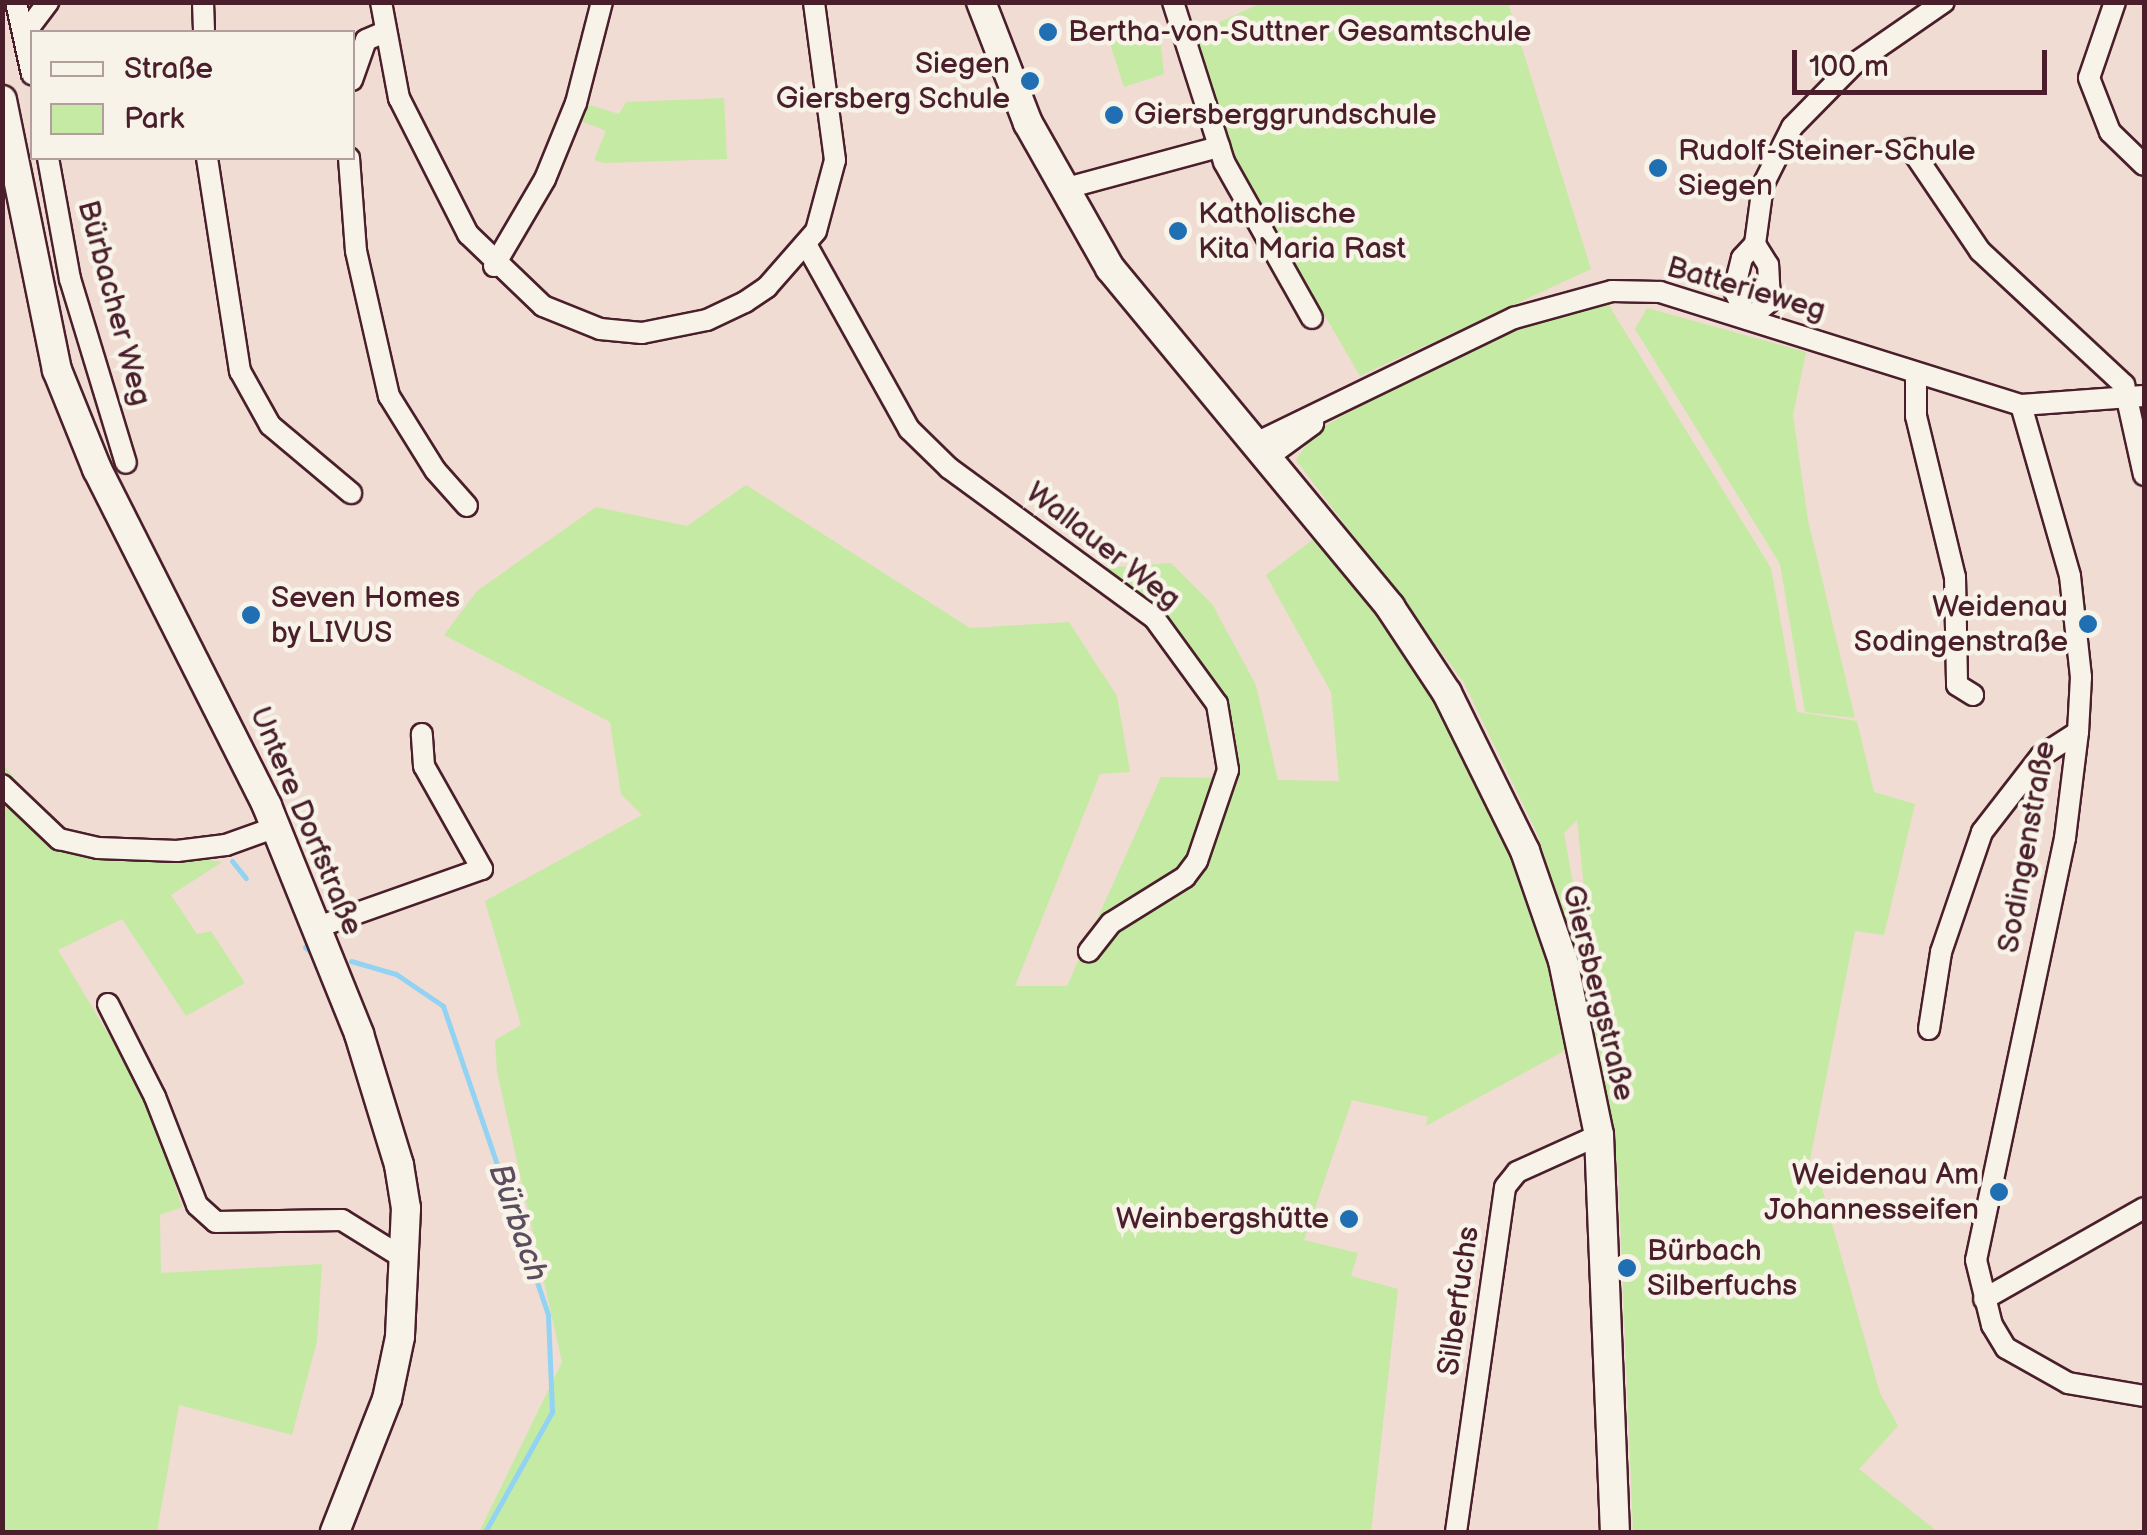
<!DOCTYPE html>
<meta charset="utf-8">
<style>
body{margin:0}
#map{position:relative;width:2147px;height:1535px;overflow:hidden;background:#f0dcd3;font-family:"Balsamiq Sans",sans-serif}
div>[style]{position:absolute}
.green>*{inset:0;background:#c5eaa4}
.stream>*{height:5px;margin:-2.5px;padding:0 2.5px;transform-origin:2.5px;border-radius:2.5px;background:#92d2f3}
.roads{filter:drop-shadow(2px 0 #4a1f2b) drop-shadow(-2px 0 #4a1f2b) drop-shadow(0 2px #4a1f2b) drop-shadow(0 -2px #4a1f2b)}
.street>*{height:20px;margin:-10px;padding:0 10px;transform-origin:10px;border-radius:10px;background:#f7f3e8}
.secondary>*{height:28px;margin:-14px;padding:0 14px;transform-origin:14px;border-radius:14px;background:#f7f3e8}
.dots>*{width:28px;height:28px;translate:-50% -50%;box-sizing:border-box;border:5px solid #f7f3e8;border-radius:50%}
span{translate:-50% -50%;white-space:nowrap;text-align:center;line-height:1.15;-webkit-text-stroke:9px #f7f3e8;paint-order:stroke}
.poi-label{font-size:30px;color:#4a1f2b}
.left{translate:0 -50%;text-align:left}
.right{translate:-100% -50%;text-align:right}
.street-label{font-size:30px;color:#4a1f2b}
.water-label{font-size:32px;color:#5c4c5d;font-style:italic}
.frame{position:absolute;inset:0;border:5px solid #4a1f2b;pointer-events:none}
.legend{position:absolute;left:30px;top:30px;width:325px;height:130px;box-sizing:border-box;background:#f7f3e8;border:2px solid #b29e9c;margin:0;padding:12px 18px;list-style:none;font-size:30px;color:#4a1f2b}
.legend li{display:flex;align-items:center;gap:20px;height:50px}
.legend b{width:50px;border:2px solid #b29e9c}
.scale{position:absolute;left:1792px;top:50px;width:255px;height:45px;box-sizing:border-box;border:5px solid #4a1f2b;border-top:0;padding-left:12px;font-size:30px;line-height:35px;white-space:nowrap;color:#4a1f2b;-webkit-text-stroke:8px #f7f3e8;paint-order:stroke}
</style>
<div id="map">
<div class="green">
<i style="clip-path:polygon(1261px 3px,1508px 3px,1591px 269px,1360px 376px,1240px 170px,1188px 37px)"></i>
<i style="clip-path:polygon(1158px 21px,1164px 74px,1124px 87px,1107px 35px)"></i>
<i style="clip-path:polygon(724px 98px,727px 159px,604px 163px,594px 160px,606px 131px,576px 119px,583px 103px,619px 114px,626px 102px)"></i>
<i style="clip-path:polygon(1608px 304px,1771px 568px,1797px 712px,1857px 721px,1874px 792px,1915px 804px,1884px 935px,1855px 931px,1808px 1170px,1811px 1185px,1821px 1185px,1880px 1393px,1898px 1426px,1859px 1469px,1938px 1532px,1633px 1532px,1618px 1169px,1581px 974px,1590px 946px,1577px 820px,1564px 833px,1576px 900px,1579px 936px,1573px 946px,1537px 833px,1463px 681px,1296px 460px,1315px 431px,1412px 378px,1521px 324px)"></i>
<i style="clip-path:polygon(1647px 308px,1806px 352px,1793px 415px,1808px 520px,1855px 718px,1805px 712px,1780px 564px,1635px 329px)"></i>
<i style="clip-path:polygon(746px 485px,970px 628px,1069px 622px,1117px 696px,1130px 772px,1100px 774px,1015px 986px,1067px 986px,1161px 777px,1220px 778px,1219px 719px,1104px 568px,1171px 563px,1212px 604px,1256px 685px,1278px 780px,1339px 781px,1331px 692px,1266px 575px,1319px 535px,1446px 712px,1543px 926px,1575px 1045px,1426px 1126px,1428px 1117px,1352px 1100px,1304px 1240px,1358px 1253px,1351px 1276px,1398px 1289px,1371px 1532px,479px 1532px,562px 1362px,497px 1072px,495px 1040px,521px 1025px,485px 901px,642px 815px,621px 794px,610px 722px,444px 635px,477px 591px,596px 507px,687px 526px)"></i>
<i style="clip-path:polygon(2px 763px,62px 836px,222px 862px,171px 895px,197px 934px,211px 931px,245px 983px,186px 1016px,122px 919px,58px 950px,150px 1104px,182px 1207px,160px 1215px,161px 1273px,322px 1264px,317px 1341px,292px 1435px,179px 1405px,157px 1532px,3px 1532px)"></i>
</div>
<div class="stream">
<i style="left:232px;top:861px;width:22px;rotate:51deg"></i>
<i style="left:305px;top:947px;width:8px;rotate:40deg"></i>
<i style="left:351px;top:961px;width:47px;rotate:16.1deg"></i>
<i style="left:396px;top:974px;width:57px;rotate:34.2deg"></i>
<i style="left:443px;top:1006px;width:326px;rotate:71.2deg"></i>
<i style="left:548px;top:1315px;width:97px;rotate:87.6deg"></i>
<i style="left:552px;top:1412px;width:137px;rotate:119.2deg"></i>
</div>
<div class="roads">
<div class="street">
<i style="left:16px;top:2px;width:74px;rotate:77.5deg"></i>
<i style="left:203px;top:2px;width:30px;rotate:88deg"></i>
<i style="left:381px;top:2px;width:98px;rotate:79.4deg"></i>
<i style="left:399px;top:98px;width:153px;rotate:63.1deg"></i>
<i style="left:468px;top:234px;width:104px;rotate:43.8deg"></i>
<i style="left:543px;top:306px;width:61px;rotate:22deg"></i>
<i style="left:600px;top:329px;width:42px;rotate:5.4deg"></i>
<i style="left:642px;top:333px;width:66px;rotate:-11.3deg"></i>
<i style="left:707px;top:320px;width:42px;rotate:-25.3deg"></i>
<i style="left:745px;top:302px;width:27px;rotate:-34deg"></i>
<i style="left:767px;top:287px;width:74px;rotate:-48.8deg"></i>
<i style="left:816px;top:231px;width:73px;rotate:-75deg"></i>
<i style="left:835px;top:160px;width:159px;rotate:-97.6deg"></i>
<i style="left:1173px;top:2px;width:168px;rotate:72.3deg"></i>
<i style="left:1224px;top:162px;width:179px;rotate:60.6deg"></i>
<i style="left:2115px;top:2px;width:80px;rotate:108.9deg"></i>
<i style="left:2089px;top:78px;width:58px;rotate:68.7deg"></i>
<i style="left:2110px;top:132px;width:47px;rotate:44.1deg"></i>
<i style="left:25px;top:33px;width:39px;rotate:-53deg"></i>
<i style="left:352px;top:80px;width:42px;rotate:-70.7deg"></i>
<i style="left:366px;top:40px;width:21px;rotate:-23deg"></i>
<i style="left:1911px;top:149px;width:123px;rotate:55.9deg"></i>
<i style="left:1980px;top:251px;width:197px;rotate:42.9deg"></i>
<i style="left:2124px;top:385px;width:92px;rotate:77.5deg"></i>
<i style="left:48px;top:158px;width:123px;rotate:79.7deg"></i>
<i style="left:70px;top:279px;width:192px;rotate:73.1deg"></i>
<i style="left:207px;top:158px;width:216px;rotate:81.2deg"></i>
<i style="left:240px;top:371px;width:62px;rotate:60.9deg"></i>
<i style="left:270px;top:425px;width:106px;rotate:40deg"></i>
<i style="left:349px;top:158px;width:93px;rotate:85.7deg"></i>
<i style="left:356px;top:251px;width:149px;rotate:77.2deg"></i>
<i style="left:389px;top:396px;width:87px;rotate:58.1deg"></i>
<i style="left:435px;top:470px;width:48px;rotate:48.4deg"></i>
<i style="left:1063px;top:189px;width:162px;rotate:-15.1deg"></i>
<i style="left:806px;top:244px;width:212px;rotate:60.9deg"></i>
<i style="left:909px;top:429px;width:56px;rotate:44.3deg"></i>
<i style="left:949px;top:468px;width:255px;rotate:36.2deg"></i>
<i style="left:1155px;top:619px;width:105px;rotate:53.9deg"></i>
<i style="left:1217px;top:704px;width:67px;rotate:80.5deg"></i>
<i style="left:1228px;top:770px;width:96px;rotate:108.8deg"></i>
<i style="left:1197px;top:861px;width:20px;rotate:127deg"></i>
<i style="left:1185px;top:877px;width:87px;rotate:148.1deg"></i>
<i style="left:1111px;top:923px;width:36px;rotate:128deg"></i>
<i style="left:494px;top:266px;width:101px;rotate:-59.6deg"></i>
<i style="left:545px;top:179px;width:82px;rotate:-67.8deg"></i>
<i style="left:576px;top:103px;width:104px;rotate:-75.6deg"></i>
<i style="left:1748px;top:319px;width:32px;rotate:-116deg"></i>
<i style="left:1734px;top:290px;width:33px;rotate:-76deg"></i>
<i style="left:1742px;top:258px;width:19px;rotate:-47deg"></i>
<i style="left:1755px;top:244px;width:60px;rotate:-82.3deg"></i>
<i style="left:1763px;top:185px;width:65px;rotate:-63.4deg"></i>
<i style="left:1792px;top:127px;width:88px;rotate:-45.5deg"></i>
<i style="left:1854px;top:64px;width:109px;rotate:-34.6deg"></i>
<i style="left:1748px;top:319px;width:28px;rotate:-39deg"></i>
<i style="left:1770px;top:301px;width:36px;rotate:-93deg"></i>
<i style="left:1768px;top:265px;width:25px;rotate:-122deg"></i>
<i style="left:1916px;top:373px;width:43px;rotate:90deg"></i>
<i style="left:1916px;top:416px;width:166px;rotate:76.4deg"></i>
<i style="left:1955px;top:577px;width:108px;rotate:88.9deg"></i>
<i style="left:1957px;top:685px;width:19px;rotate:32deg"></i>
<i style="left:2021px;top:405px;width:178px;rotate:74deg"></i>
<i style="left:2070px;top:576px;width:102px;rotate:83.8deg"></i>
<i style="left:2081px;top:677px;width:55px;rotate:93.1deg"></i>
<i style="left:2078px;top:732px;width:107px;rotate:97deg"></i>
<i style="left:2065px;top:838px;width:431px;rotate:101.9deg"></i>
<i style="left:1976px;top:1260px;width:67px;rotate:76.2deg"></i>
<i style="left:1992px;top:1325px;width:27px;rotate:59deg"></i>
<i style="left:2006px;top:1348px;width:71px;rotate:29.4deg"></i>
<i style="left:2068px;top:1383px;width:77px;rotate:9.7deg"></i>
<i style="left:1256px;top:443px;width:287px;rotate:-25.9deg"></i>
<i style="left:1514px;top:318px;width:102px;rotate:-15.4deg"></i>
<i style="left:1612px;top:291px;width:48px;rotate:1.2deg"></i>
<i style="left:1660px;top:292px;width:378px;rotate:17.4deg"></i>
<i style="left:2021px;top:405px;width:123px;rotate:-4.2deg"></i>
<i style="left:1268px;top:457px;width:56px;rotate:-36.3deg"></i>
<i style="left:2px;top:785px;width:79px;rotate:43.5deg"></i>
<i style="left:59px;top:839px;width:40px;rotate:13deg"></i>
<i style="left:98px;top:848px;width:79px;rotate:2.2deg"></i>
<i style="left:177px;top:851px;width:49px;rotate:-7deg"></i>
<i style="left:226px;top:845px;width:53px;rotate:-19.8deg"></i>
<i style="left:318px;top:927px;width:174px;rotate:-19.5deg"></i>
<i style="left:482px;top:869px;width:118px;rotate:-119.4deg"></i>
<i style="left:424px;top:766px;width:32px;rotate:-94deg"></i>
<i style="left:108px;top:1004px;width:104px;rotate:63.2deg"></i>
<i style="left:155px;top:1097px;width:116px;rotate:68.7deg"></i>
<i style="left:197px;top:1205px;width:25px;rotate:42deg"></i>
<i style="left:216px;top:1222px;width:126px;rotate:-0.9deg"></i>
<i style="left:342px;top:1220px;width:74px;rotate:31.8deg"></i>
<i style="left:1929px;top:1029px;width:78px;rotate:-81.1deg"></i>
<i style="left:1941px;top:952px;width:127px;rotate:-71.1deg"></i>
<i style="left:1982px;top:832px;width:96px;rotate:-52.2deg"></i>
<i style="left:2041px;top:756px;width:44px;rotate:-33deg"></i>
<i style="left:1984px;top:1299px;width:184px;rotate:-29.6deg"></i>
<i style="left:1456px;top:1532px;width:348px;rotate:-81.9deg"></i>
<i style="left:1505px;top:1187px;width:19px;rotate:-51deg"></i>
<i style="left:1517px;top:1172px;width:90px;rotate:-24.3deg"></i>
</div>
<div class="secondary">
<i style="left:981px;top:2px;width:130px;rotate:68.8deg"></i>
<i style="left:1028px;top:123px;width:167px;rotate:60.5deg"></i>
<i style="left:1110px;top:268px;width:440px;rotate:50.4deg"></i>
<i style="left:1390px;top:607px;width:103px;rotate:56.5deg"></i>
<i style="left:1447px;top:693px;width:176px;rotate:63.7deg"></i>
<i style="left:1525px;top:851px;width:116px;rotate:70.9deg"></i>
<i style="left:1563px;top:961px;width:178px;rotate:78.3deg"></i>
<i style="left:1599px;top:1135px;width:397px;rotate:87.7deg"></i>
<i style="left:2px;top:100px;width:276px;rotate:78.5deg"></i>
<i style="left:57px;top:370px;width:107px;rotate:68deg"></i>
<i style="left:97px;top:469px;width:377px;rotate:63.2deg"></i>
<i style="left:267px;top:806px;width:246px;rotate:68deg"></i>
<i style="left:359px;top:1034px;width:137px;rotate:73deg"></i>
<i style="left:399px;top:1165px;width:44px;rotate:80.8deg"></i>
<i style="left:406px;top:1208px;width:129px;rotate:92.7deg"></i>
<i style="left:400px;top:1337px;width:63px;rotate:101.8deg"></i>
<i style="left:387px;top:1399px;width:143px;rotate:111.4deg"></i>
</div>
</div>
<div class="dots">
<i style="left:1048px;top:32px;background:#1f6fb2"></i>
<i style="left:1030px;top:81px;background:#1f6fb2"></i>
<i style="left:1114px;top:115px;background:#1f6fb2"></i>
<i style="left:1658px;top:168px;background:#1f6fb2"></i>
<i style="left:1178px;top:231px;background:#1f6fb2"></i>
<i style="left:251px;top:615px;background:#1f6fb2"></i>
<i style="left:2088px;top:624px;background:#1f6fb2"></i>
<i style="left:1999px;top:1192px;background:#1f6fb2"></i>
<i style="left:1349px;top:1219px;background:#1f6fb2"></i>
<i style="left:1627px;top:1268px;background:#1f6fb2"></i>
</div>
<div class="poi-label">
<span class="left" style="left:1068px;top:32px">Bertha-von-Suttner Gesamtschule</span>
<span class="right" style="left:1010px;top:81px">Siegen<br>Giersberg Schule</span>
<span class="left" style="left:1134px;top:115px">Giersberggrundschule</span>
<span class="left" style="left:1678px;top:168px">Rudolf-Steiner-Schule<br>Siegen</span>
<span class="left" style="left:1198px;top:231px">Katholische<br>Kita Maria Rast</span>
<span class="left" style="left:271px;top:615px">Seven Homes<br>by LIVUS</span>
<span class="right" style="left:2068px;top:624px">Weidenau<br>Sodingenstraße</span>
<span class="right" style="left:1979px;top:1192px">Weidenau Am<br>Johannesseifen</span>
<span class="right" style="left:1329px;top:1219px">Weinbergshütte</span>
<span class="left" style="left:1647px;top:1268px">Bürbach<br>Silberfuchs</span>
</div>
<div class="street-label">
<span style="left:1746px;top:289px;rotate:16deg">Batterieweg</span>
<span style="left:114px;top:303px;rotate:75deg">Bürbacher Weg</span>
<span style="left:1103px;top:546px;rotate:38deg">Wallauer Weg</span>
<span style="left:306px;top:821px;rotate:67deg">Untere Dorfstraße</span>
<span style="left:2027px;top:847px;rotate:-80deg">Sodingenstraße</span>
<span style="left:1598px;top:993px;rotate:76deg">Giersbergstraße</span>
<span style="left:1459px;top:1301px;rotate:-82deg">Silberfuchs</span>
</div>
<div class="water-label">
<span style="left:517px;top:1223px;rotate:71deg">Bürbach</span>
</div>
<div class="frame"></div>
<ul class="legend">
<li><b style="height:12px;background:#f7f3e8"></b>Straße</li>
<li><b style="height:28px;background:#c5eaa4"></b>Park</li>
</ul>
<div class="scale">100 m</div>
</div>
